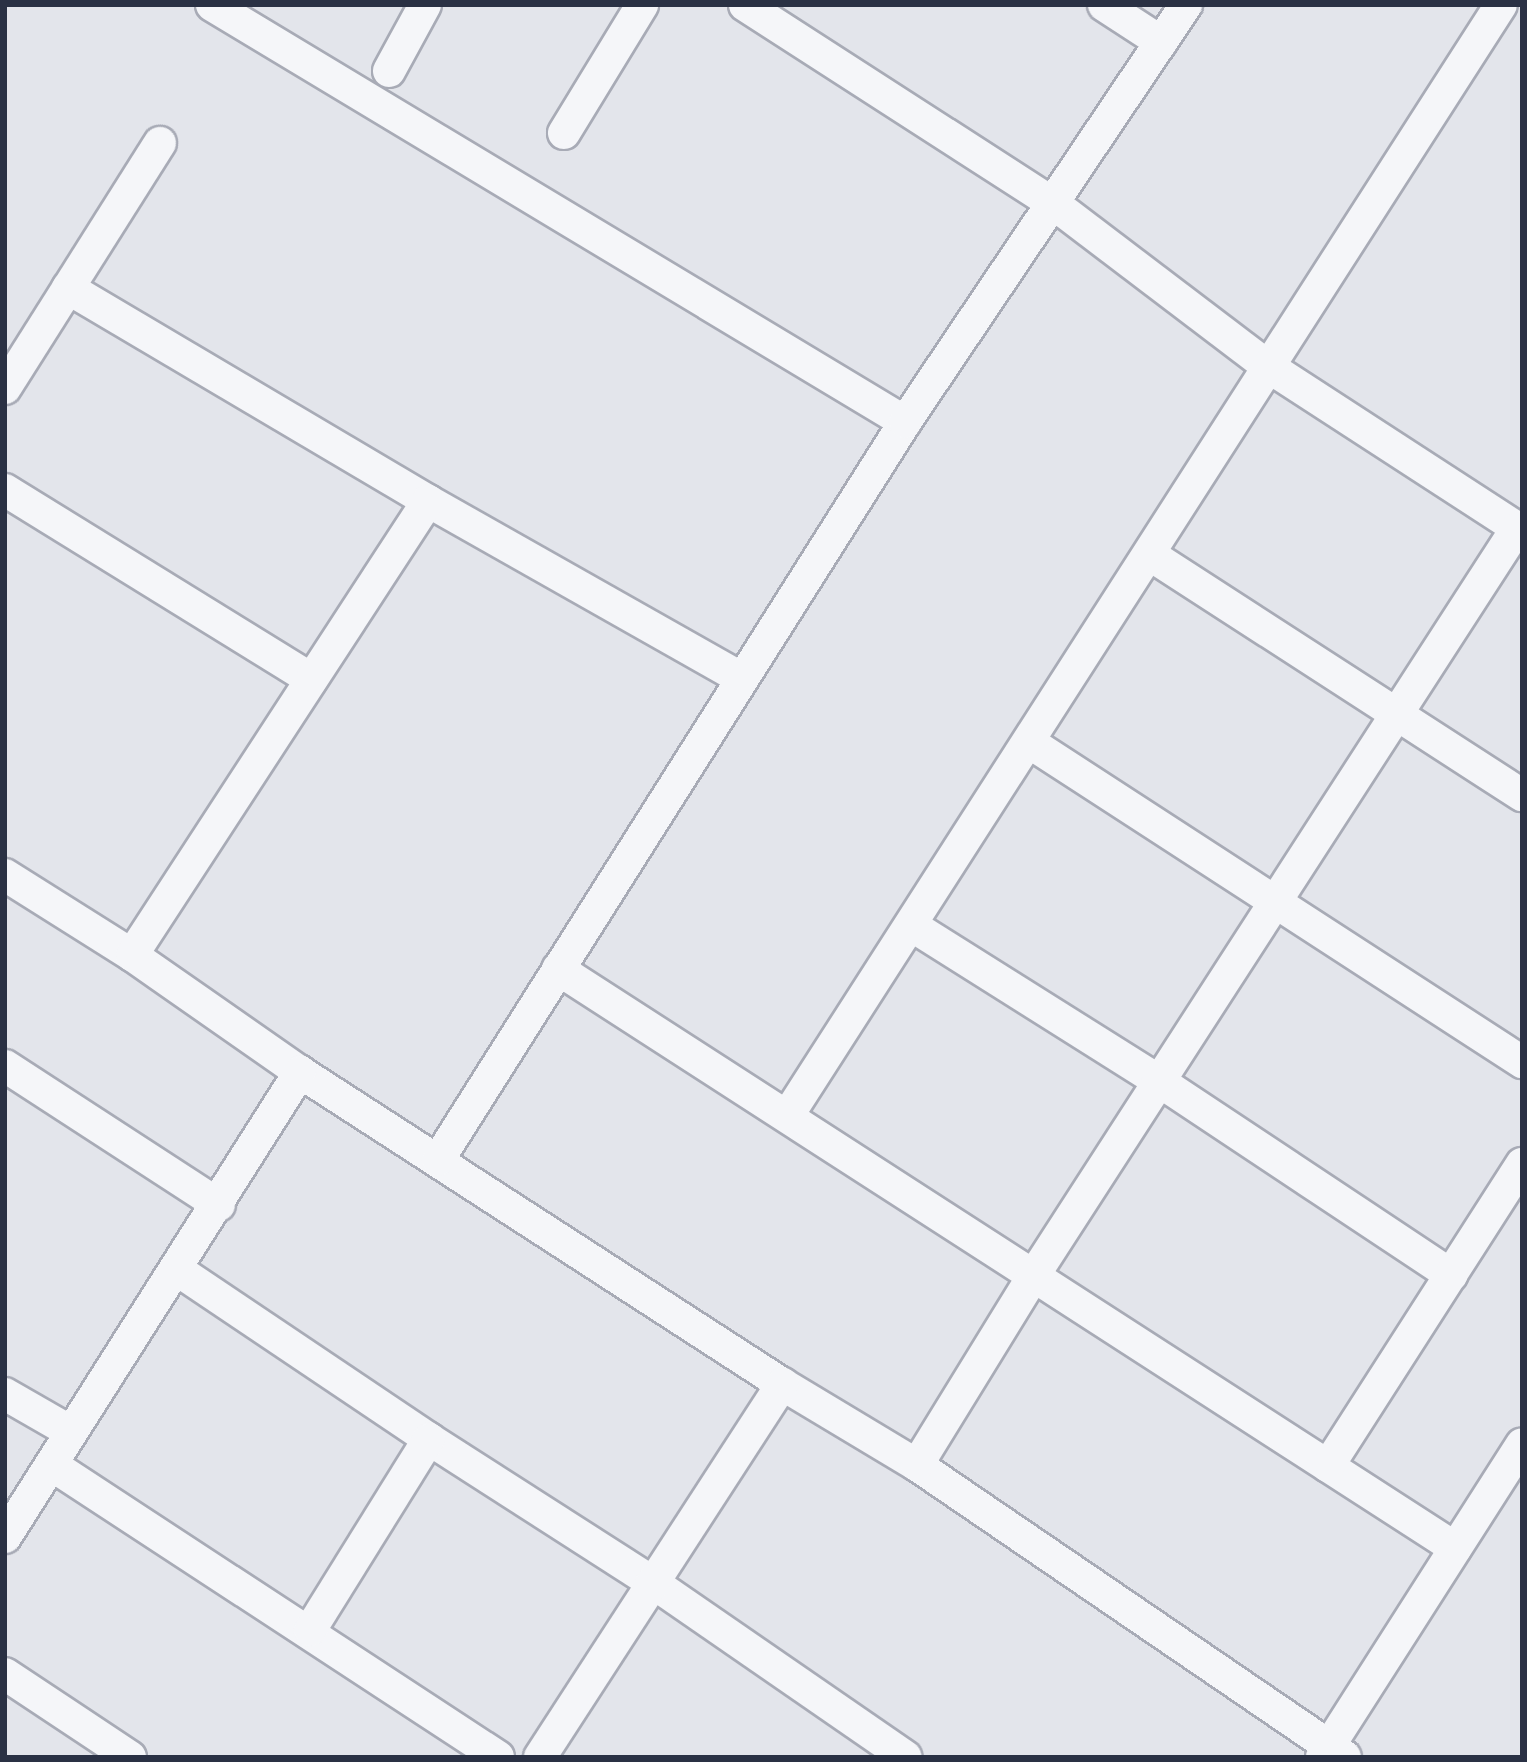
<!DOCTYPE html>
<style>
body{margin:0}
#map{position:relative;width:1527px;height:1762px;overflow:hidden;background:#e3e5eb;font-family:Quicksand,sans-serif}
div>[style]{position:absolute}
.roads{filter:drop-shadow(2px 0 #a8abb6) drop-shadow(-2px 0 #a8abb6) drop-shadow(0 2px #a8abb6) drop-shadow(0 -2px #a8abb6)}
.street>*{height:32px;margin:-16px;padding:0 16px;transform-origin:16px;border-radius:16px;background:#f5f6f9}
span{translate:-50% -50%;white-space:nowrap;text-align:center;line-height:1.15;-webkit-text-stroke:6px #f2f4f8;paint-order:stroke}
.frame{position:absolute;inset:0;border:7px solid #2a3144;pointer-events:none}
</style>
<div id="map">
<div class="roads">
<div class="street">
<i style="left:212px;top:5px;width:809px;rotate:31.04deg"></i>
<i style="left:745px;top:5px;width:368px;rotate:32.8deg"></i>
<i style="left:1054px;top:204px;width:270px;rotate:37.2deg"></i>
<i style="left:1269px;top:367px;width:302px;rotate:33deg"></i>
<i style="left:1104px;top:5px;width:68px;rotate:33deg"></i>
<i style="left:389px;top:71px;width:75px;rotate:-61.4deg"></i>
<i style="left:564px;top:133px;width:150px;rotate:-58.6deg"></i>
<i style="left:68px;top:288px;width:418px;rotate:30.6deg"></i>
<i style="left:428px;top:501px;width:361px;rotate:29.5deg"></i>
<i style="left:5px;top:388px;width:290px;rotate:-57.7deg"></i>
<i style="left:5px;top:490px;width:360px;rotate:31.7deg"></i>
<i style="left:1149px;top:554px;width:444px;rotate:32.9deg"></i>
<i style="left:1029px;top:742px;width:588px;rotate:32.99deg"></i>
<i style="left:5px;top:875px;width:150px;rotate:32.2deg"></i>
<i style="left:132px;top:955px;width:205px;rotate:34.9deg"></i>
<i style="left:300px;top:1072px;width:574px;rotate:32.92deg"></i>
<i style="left:782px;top:1384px;width:157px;rotate:31deg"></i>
<i style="left:917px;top:1465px;width:518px;rotate:34.3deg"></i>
<i style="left:911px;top:925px;width:293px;rotate:32.2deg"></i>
<i style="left:1159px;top:1081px;width:351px;rotate:33.6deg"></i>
<i style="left:132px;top:955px;width:542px;rotate:-56.9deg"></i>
<i style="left:558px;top:969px;width:1068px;rotate:32.84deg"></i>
<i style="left:5px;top:1066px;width:255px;rotate:33deg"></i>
<i style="left:788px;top:1115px;width:1319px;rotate:-57.29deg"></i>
<i style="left:438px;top:1160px;width:873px;rotate:-57.67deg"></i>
<i style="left:905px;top:422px;width:503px;rotate:-56.03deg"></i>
<i style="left:176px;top:1269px;width:305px;rotate:33.9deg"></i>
<i style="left:429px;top:1439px;width:265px;rotate:32.7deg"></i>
<i style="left:652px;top:1582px;width:308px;rotate:34.6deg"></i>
<i style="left:5px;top:1394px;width:76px;rotate:29.9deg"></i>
<i style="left:52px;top:1465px;width:533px;rotate:33.21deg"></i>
<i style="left:917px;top:1465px;width:220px;rotate:-58.4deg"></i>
<i style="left:1032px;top:1278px;width:893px;rotate:-57.11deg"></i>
<i style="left:1328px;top:1466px;width:359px;rotate:-57.3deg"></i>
<i style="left:5px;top:1537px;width:551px;rotate:-57.61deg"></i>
<i style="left:310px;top:1630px;width:225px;rotate:-58.1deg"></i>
<i style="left:5px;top:1674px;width:150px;rotate:33.6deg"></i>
<i style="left:540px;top:1757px;width:445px;rotate:-57deg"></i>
<i style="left:1322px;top:1757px;width:371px;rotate:-57.4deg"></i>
</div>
</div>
<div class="frame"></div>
</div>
